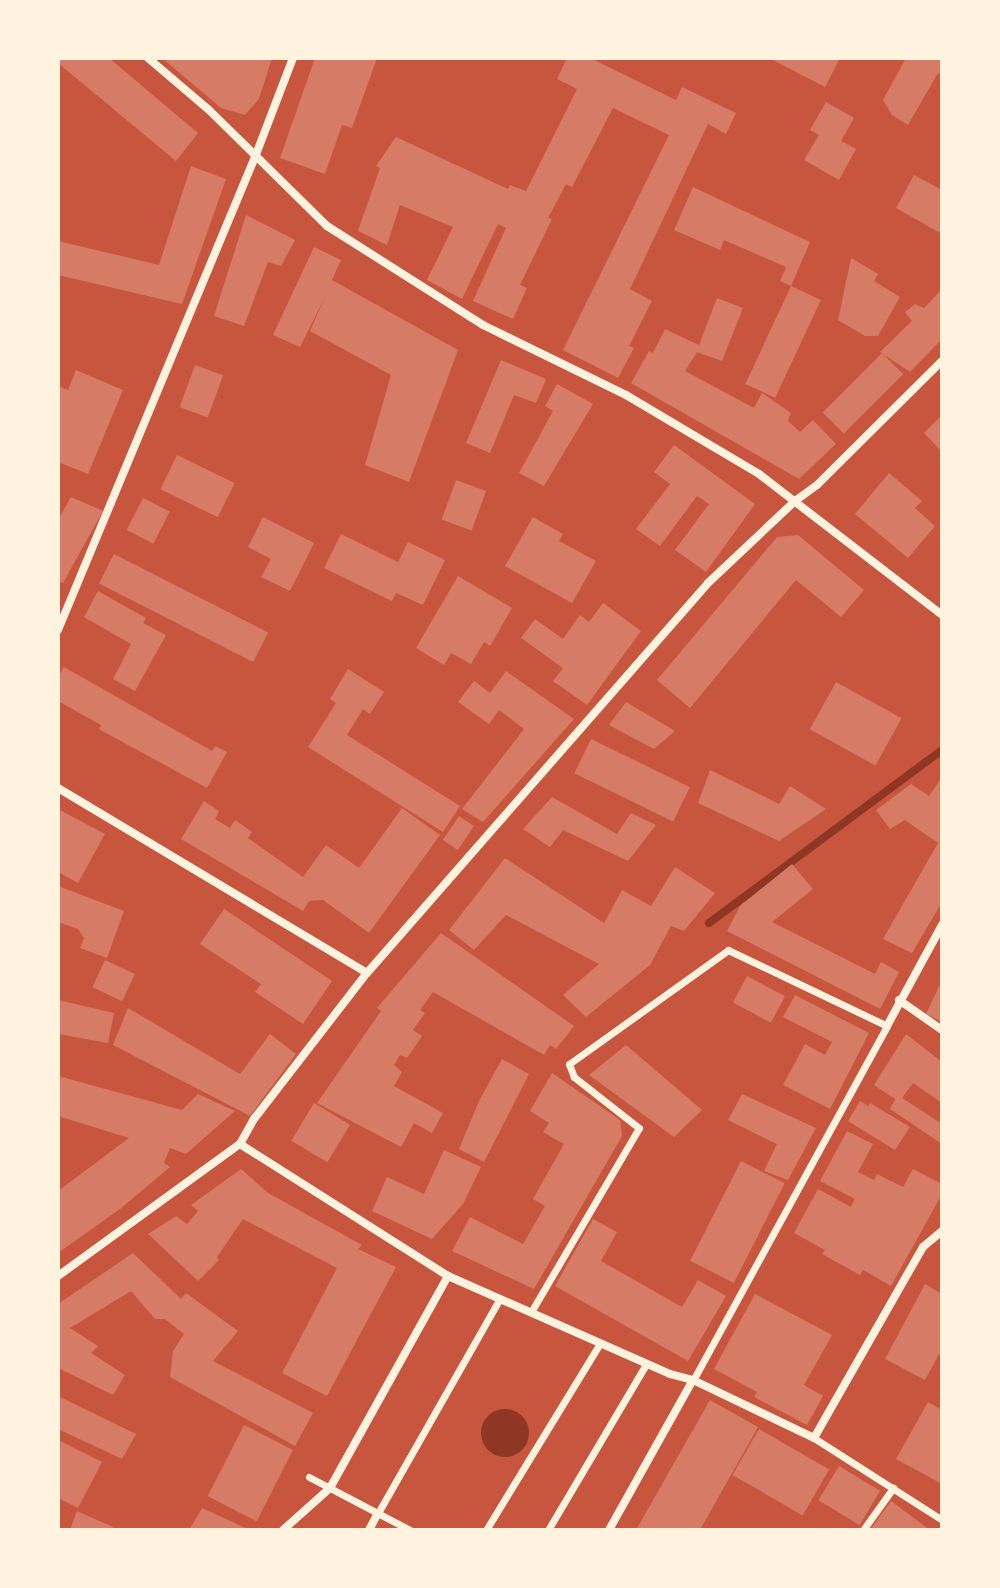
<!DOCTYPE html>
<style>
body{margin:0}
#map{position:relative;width:1000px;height:1588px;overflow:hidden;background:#c8553d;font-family:"Times New Roman",serif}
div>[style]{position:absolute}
.water>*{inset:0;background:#8f3625}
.round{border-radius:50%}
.stream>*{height:8px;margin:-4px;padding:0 4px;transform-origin:4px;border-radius:4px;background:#8f3625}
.building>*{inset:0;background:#d67c66;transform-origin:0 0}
.pedestrian>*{height:7px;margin:-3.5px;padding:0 3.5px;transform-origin:3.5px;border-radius:3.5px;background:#fff3e0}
.minor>*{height:8px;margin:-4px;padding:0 4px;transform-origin:4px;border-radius:4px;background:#fff3e0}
span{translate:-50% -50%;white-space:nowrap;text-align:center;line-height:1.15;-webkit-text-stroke:6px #fff3e0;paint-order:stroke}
.frame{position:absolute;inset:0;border:60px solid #fff3e0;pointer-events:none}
</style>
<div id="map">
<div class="water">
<i class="round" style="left:481px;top:1409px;width:48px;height:48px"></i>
</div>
<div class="stream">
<i style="left:709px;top:923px;width:290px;rotate:-36.6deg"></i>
</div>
<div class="building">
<i style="clip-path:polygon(58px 58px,109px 58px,198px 133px,176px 161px,58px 63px)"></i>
<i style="clip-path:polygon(162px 58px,272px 58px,259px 99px,245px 115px,221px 108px)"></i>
<i style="clip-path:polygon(315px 58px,377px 58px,352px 128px,342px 125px,325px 174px,280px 158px)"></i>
<i style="clip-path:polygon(567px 58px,590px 58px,676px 100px,682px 87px,736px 113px,726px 134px,708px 124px,630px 289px,652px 301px,629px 346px,634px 348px,618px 378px,563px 350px,669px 135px,613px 108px,572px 187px,566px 184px,548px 218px,552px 219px,520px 285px,527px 288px,513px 319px,473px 301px,506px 228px,498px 224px,462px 299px,427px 280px,453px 227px,400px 205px,387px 245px,358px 231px,380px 168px,376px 166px,396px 137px,508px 189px,510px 185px,526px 191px,577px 89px,557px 79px)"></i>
<i style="clip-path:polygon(769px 58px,840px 58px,825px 87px)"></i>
<i style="clip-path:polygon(906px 58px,942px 58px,942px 75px,938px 73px,908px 125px,892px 115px,883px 100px)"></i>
<i style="clip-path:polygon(826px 102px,854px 118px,841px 141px,856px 149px,839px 180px,804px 160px,819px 135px,810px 130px)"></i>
<i style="clip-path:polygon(191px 166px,226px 179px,182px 304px,58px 275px,58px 241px,159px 265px)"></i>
<i style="clip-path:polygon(914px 175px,942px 190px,942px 234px,896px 208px)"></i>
<i style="clip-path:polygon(693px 187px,810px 242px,791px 286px,780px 281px,786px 267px,724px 240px,720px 250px,674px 230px)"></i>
<i style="clip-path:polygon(246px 215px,295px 240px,281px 266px,268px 262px,244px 326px,214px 316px)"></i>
<i style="clip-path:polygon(314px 247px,341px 260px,332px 280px,458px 350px,409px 482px,365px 465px,391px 375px,310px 331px,325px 297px,300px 347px,273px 335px)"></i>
<i style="clip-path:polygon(851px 258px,878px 274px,874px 281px,900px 297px,878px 336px,865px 336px,838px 320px)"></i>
<i style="left:791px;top:286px;width:33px;height:108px;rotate:25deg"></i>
<i style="clip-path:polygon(942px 289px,942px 339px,910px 372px,880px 352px,912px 321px,905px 312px,915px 304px,924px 308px)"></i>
<i style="clip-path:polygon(717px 298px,743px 308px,722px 361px,697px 352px,685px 371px,754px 408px,762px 393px,791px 413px,788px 421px,800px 432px,813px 420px,836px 444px,799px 479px,631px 383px,649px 351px,653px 353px,665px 329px,699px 345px)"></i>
<i style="left:882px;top:353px;width:30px;height:84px;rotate:45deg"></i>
<i style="clip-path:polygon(501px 360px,546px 379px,536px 403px,514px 395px,490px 453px,466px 443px)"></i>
<i style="left:195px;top:365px;width:30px;height:45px;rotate:20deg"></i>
<i style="clip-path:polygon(76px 370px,123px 390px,88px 474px,58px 462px,58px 386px,68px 390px)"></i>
<i style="clip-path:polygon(557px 384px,593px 404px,544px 486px,519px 473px,553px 411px,545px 406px)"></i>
<i style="clip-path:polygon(942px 415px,942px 452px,924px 433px)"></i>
<i style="clip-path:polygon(674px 445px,755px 504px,706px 572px,675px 550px,709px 504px,697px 496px,660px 546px,636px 529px,670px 484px,654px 472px)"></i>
<i style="left:177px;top:455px;width:64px;height:38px;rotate:26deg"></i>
<i style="clip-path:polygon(889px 473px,922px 501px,915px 508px,935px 526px,908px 558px,855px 514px)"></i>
<i style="left:456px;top:480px;width:32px;height:42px;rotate:20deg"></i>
<i style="clip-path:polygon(71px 497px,103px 511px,63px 583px,58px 581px,58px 520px)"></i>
<i style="left:143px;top:498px;width:30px;height:36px;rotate:27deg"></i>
<i style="clip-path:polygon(263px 517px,314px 543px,290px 591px,261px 577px,271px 559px,248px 547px)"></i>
<i style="clip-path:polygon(533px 517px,563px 534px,559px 541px,596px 561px,572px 603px,505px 566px)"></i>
<i style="clip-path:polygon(341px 534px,398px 562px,408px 542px,445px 560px,423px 605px,396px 593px,392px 601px,324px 568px)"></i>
<i style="clip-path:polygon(798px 535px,864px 590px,841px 617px,796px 580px,690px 708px,657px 680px,777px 537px)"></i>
<i style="left:114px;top:554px;width:173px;height:33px;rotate:27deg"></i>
<i style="clip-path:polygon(458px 576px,512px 608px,490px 646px,484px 642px,471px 664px,451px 653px,444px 665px,416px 648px)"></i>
<i style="clip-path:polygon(98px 591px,146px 618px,143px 623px,166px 635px,135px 691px,113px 679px,131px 644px,84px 617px)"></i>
<i style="clip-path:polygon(603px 603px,641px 631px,587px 705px,553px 681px,563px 668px,521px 638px,535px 619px,563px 639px,580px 615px,589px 622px)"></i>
<i style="clip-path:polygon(64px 667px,212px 751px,215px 746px,227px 752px,207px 788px,106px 733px,99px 729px,101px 725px,58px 701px,58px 678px)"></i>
<i style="clip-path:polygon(348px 669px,384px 692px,370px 714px,363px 709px,347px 735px,460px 806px,443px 832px,308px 747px,336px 703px,330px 699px)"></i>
<i style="clip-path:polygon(506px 671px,574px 719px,483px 822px,462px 809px,524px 729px,499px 710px,489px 724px,458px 702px,474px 681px,490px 693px)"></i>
<i style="left:836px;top:682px;width:75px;height:54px;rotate:29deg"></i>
<i style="clip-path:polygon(626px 702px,675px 731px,654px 749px,609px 725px)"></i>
<i style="left:591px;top:739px;width:110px;height:38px;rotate:26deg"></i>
<i style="clip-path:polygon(710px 770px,779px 804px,790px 786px,826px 809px,779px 841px,698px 803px)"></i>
<i style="clip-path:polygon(942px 777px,942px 902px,912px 953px,883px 939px,938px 843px,905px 820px,890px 829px,876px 810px,911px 784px,929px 796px)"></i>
<i style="clip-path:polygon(552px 797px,617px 834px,631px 813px,656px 825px,628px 861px,563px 830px,550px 847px,523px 829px)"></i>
<i style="clip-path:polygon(204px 801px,219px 811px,215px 819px,230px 828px,235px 820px,252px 832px,248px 838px,303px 877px,326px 845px,359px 868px,402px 808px,440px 835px,369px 933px,323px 900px,309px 901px,303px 911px,181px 839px)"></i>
<i style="clip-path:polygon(58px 809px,105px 834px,78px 883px,58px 872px)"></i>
<i style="left:459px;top:816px;width:18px;height:29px;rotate:34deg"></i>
<i style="clip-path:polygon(505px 858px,604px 923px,622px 890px,651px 906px,675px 867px,715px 893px,684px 931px,671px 926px,650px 965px,586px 1017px,563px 995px,599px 964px,506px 915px,474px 950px,449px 930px)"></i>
<i style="clip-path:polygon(792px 864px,813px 889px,772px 922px,875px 974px,881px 962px,899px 972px,880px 1009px,727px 931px,740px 906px)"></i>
<i style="clip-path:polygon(58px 886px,124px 911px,107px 958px,80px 948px,84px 938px,78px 929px,58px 922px)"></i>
<i style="clip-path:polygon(224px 909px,332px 981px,303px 1024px,255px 992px,261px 984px,200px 944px)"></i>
<i style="clip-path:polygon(441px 933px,574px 1026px,556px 1049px,550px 1045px,544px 1055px,433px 992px,420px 1010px,425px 1013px,413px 1030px,422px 1036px,407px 1058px,400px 1055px,394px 1065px,402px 1072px,394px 1086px,443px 1113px,432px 1133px,414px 1123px,401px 1147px,317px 1103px,381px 1011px,377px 1008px)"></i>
<i style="left:105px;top:960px;width:33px;height:30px;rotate:25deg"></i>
<i style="left:747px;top:976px;width:43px;height:30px;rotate:28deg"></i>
<i style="clip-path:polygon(942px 980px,942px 1022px,926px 1014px)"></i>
<i style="clip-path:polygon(795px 995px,869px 1033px,830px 1109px,783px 1085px,805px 1044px,825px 1055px,832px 1042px,783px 1017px)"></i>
<i style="clip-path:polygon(58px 1000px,114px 1013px,108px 1043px,58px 1034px)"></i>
<i style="clip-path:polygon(128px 1008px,240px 1074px,270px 1034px,296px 1054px,250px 1116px,113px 1045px)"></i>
<i style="clip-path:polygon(906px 1034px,942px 1062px,942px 1103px,913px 1083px,902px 1098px,942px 1124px,942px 1144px,890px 1109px,895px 1099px,874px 1085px)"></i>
<i style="clip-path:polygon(626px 1045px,702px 1110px,674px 1137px,589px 1075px)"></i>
<i style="clip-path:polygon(502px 1059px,529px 1074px,484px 1162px,459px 1149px,479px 1101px)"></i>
<i style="clip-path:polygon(552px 1073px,620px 1120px,622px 1136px,534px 1289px,452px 1251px,470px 1217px,523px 1244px,545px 1206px,533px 1199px,564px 1144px,543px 1132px,549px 1123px,530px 1111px)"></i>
<i style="clip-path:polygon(58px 1076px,182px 1110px,198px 1094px,235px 1111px,186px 1154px,170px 1148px,164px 1163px,170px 1167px,120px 1209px,58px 1253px,58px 1191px,129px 1138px,58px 1116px)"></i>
<i style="clip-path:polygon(742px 1094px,816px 1128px,788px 1180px,764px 1171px,777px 1144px,728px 1120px)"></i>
<i style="clip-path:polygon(860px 1101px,868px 1106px,870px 1103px,910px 1127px,895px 1150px,848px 1121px)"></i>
<i style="left:314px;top:1103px;width:42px;height:44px;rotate:31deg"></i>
<i style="clip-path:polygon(847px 1131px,873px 1144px,858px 1172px,874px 1180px,877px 1174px,903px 1187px,913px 1169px,942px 1184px,942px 1194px,891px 1286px,863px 1270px,860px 1275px,822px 1254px,825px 1250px,794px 1233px,818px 1189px,851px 1207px,855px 1199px,820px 1181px)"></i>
<i style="clip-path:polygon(444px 1150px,481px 1167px,463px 1204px,432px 1239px,372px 1211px,387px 1177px,424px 1194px)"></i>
<i style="left:741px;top:1161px;width:49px;height:112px;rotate:27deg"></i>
<i style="clip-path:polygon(241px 1169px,268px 1193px,362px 1245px,358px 1249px,396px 1267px,327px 1396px,282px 1373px,337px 1268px,243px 1219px,217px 1257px,219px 1260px,198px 1281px,148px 1234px,176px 1216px,187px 1224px,198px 1211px,191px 1205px)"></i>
<i style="clip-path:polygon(593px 1219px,617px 1232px,601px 1261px,682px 1307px,698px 1280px,726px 1296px,688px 1361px,555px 1286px)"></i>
<i style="clip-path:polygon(133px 1253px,181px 1299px,186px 1293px,238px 1331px,213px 1361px,313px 1413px,295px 1446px,170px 1377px,173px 1351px,184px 1334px,165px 1319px,155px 1319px,131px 1291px,70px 1328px,98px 1346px,91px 1353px,125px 1375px,113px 1395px,58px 1368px,58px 1304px)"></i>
<i style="clip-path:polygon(925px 1284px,942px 1294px,942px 1349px,925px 1380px,885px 1359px)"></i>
<i style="clip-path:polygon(755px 1294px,832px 1335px,804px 1385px,823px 1396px,807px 1425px,754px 1397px,757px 1392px,714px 1369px)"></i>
<i style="clip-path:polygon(58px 1396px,136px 1434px,122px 1459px,58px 1429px)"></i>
<i style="clip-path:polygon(710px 1400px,758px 1427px,700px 1530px,636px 1530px)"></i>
<i style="clip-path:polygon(928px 1402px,942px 1410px,942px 1484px,896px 1459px)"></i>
<i style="left:244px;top:1425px;width:55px;height:80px;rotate:27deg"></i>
<i style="left:759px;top:1429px;width:81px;height:53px;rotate:30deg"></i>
<i style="clip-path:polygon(58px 1440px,102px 1462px,78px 1508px,58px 1498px)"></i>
<i style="left:839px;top:1466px;width:48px;height:40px;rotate:31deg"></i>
<i style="clip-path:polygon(891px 1501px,930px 1530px,870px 1530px)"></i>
<i style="clip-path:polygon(202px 1508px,250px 1530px,189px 1530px)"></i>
<i style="clip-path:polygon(77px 1511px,113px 1527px,111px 1530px,70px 1530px)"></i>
</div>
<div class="pedestrian">
<i style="left:531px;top:1312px;width:213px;rotate:-59.6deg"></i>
<i style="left:639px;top:1128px;width:83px;rotate:-141.9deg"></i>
<i style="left:574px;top:1077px;width:14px;rotate:-111deg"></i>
<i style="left:569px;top:1064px;width:196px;rotate:-35.6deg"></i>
<i style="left:728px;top:950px;width:176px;rotate:25.5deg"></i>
<i style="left:887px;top:1026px;width:404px;rotate:118.7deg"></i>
<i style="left:814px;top:1438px;width:152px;rotate:32.6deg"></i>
<i style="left:309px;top:1477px;width:114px;rotate:27.7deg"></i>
<i style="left:378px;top:1513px;width:247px;rotate:-60.4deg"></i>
<i style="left:486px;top:1530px;width:219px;rotate:-58.6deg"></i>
<i style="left:548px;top:1530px;width:193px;rotate:-59.4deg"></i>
<i style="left:863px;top:1530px;width:52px;rotate:-54.5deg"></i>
</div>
<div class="minor">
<i style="left:148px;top:58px;width:79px;rotate:40.4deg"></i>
<i style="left:208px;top:109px;width:167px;rotate:44.5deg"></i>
<i style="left:327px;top:226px;width:185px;rotate:32.4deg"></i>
<i style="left:483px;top:325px;width:159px;rotate:26.1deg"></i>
<i style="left:626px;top:395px;width:155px;rotate:30.7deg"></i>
<i style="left:759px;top:474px;width:231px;rotate:37.6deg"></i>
<i style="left:58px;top:630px;width:512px;rotate:-67.39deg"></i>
<i style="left:255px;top:157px;width:106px;rotate:-69deg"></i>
<i style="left:58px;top:788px;width:360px;rotate:30.9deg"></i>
<i style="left:899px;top:1000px;width:52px;rotate:34.9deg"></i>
<i style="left:887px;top:1026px;width:115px;rotate:-61.4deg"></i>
<i style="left:240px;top:1144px;width:246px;rotate:32.4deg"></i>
<i style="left:448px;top:1276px;width:243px;rotate:23.8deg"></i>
<i style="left:670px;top:1374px;width:24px;rotate:15deg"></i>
<i style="left:693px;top:1380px;width:134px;rotate:25.6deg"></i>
<i style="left:814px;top:1438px;width:220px;rotate:-60.3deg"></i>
<i style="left:923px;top:1247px;width:25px;rotate:-40deg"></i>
<i style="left:58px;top:1276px;width:225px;rotate:-36deg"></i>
<i style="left:240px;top:1144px;width:29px;rotate:-61deg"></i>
<i style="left:254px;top:1119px;width:185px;rotate:-52.3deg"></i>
<i style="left:367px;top:973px;width:518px;rotate:-48.83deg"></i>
<i style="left:708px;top:583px;width:120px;rotate:-43.3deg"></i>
<i style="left:795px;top:501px;width:27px;rotate:-36deg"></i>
<i style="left:817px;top:485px;width:176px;rotate:-44.8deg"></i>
<i style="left:283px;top:1530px;width:63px;rotate:-41.8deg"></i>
<i style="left:330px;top:1488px;width:243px;rotate:-60.9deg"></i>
<i style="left:369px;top:1530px;width:19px;rotate:-62deg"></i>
<i style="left:609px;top:1530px;width:172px;rotate:-60.8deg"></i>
</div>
<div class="frame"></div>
</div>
